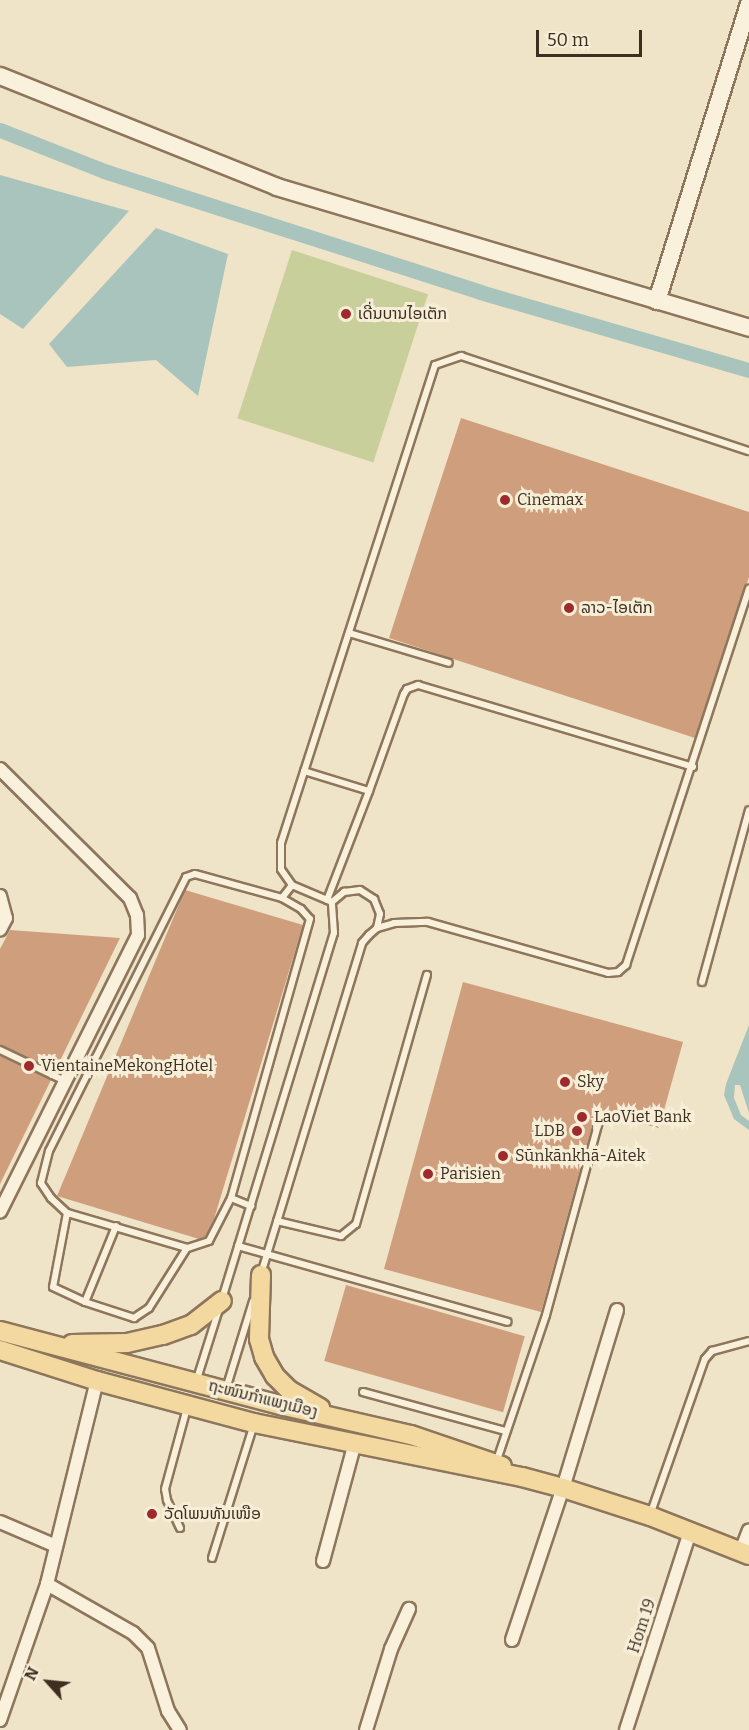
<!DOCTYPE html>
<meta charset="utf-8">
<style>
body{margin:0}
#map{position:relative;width:749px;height:1730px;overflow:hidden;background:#f0e4c8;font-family:Bitter,"Noto Sans Lao",serif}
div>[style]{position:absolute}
.green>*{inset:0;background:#c9cf9b;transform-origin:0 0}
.water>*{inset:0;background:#a9c4bc}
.canal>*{height:15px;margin:-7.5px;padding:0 7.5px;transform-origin:7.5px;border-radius:7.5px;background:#a9c4bc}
.building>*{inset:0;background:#cf9f7d;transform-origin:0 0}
.roads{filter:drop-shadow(2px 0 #8d765c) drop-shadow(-2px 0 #8d765c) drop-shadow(0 2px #8d765c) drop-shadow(0 -2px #8d765c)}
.lane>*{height:6px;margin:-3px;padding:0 3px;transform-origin:3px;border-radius:3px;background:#faf1dc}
.street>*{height:12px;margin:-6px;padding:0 6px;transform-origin:6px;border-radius:6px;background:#faf1dc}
.secondary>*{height:16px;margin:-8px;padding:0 8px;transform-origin:8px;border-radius:8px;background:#faf1dc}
.primary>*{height:18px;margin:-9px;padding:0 9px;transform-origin:9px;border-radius:9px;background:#f3d9a0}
.dots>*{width:16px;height:16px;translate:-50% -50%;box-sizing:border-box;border:3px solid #f7eed8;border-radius:50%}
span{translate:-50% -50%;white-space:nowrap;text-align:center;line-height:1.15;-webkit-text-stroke:6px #f7eed8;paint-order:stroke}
.poi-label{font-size:16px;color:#3d2e20}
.left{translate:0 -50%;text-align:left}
.right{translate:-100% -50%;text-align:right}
.street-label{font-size:16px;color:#3d2e20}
.north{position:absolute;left:18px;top:1652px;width:60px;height:60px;-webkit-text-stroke:4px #f7eed8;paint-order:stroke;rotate:297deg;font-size:16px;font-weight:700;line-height:24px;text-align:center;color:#3d2e20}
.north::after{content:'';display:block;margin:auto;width:21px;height:27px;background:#3d2e20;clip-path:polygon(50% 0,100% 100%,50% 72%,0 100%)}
.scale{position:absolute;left:536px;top:30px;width:106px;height:27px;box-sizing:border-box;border:3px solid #3d2e20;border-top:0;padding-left:8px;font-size:18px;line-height:21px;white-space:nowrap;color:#3d2e20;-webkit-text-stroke:4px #f7eed8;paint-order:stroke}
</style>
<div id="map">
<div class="green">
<i style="left:292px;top:250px;width:143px;height:177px;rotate:18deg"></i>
</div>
<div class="water">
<i style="clip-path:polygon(0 175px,129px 211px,23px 329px,0 314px)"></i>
<i style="clip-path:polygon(156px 228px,228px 254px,198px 396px,156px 360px,67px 367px,49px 344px)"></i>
<i style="clip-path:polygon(749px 1025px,749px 1113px,740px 1085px,735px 1085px,734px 1098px,741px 1115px,749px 1121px,749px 1130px,734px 1119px,724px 1095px,726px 1084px)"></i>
</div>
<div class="canal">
<i style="left:0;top:130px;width:112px;rotate:21.5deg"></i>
<i style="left:104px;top:171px;width:395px;rotate:17.8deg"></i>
<i style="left:480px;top:292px;width:280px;rotate:16.2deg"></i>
</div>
<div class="building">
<i style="clip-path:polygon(461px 418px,749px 512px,749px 577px,695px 738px,389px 638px)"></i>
<i style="clip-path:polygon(185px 890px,303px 925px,214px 1219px,205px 1237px,199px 1239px,57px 1196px)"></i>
<i style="clip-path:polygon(10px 930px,120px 938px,55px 1071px,0 1045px,0 949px)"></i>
<i style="clip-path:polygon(463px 982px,683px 1042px,659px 1128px,599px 1112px,594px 1119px,541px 1312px,384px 1269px)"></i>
<i style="clip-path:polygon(0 1056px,51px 1080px,0 1184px)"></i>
<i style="left:346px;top:1285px;width:186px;height:79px;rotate:16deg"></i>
</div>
<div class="roads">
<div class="lane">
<i style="left:349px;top:633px;width:104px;rotate:16.7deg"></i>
<i style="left:304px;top:771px;width:68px;rotate:17.1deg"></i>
<i style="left:369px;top:791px;width:103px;rotate:-70.2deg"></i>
<i style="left:404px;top:694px;width:6px;rotate:-59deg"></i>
<i style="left:407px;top:689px;width:12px;rotate:-20deg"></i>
<i style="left:418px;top:685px;width:287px;rotate:16.6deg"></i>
<i style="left:195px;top:874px;width:90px;rotate:15.4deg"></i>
<i style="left:282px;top:898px;width:22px;rotate:30deg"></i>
<i style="left:301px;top:909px;width:13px;rotate:48deg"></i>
<i style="left:310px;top:919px;width:290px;rotate:105.8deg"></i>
<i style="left:231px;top:1198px;width:48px;rotate:117.1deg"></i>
<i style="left:209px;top:1241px;width:23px;rotate:162deg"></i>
<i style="left:187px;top:1248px;width:125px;rotate:-163.7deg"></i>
<i style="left:67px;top:1213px;width:22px;rotate:-137deg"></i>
<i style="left:51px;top:1198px;width:18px;rotate:-124deg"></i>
<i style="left:41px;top:1183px;width:33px;rotate:-76deg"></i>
<i style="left:49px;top:1151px;width:306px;rotate:-63.4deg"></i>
<i style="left:186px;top:877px;width:9px;rotate:-18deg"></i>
<i style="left:282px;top:898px;width:16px;rotate:-52deg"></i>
<i style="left:327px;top:900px;width:117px;rotate:-68.9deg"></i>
<i style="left:332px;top:902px;width:43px;rotate:-157deg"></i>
<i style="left:292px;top:885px;width:19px;rotate:-125deg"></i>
<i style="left:281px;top:869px;width:26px;rotate:-90deg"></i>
<i style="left:281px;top:843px;width:502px;rotate:-72.14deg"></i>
<i style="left:435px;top:365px;width:28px;rotate:-19deg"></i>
<i style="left:461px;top:356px;width:303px;rotate:18.3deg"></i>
<i style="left:332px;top:902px;width:16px;rotate:-40deg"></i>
<i style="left:344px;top:892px;width:16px;rotate:-7deg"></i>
<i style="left:360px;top:890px;width:17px;rotate:33deg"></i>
<i style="left:374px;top:899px;width:16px;rotate:68deg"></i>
<i style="left:380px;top:914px;width:14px;rotate:102deg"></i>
<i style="left:702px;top:982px;width:178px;rotate:-74.7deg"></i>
<i style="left:0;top:1050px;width:72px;rotate:25.5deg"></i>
<i style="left:231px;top:1198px;width:22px;rotate:22deg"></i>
<i style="left:67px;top:1213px;width:75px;rotate:100.7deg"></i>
<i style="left:53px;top:1287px;width:35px;rotate:25deg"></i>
<i style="left:85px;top:1302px;width:52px;rotate:18.1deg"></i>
<i style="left:134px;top:1318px;width:18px;rotate:-34deg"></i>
<i style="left:149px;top:1308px;width:71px;rotate:-57.7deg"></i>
<i style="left:277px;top:1221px;width:66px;rotate:13.2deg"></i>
<i style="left:341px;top:1236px;width:19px;rotate:-39deg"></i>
<i style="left:356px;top:1224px;width:259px;rotate:-74.1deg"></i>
<i style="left:238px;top:1246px;width:280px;rotate:15.7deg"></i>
<i style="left:261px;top:1274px;width:346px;rotate:-73deg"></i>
<i style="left:362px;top:943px;width:11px;rotate:-49deg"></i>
<i style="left:369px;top:935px;width:11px;rotate:-41deg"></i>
<i style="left:377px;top:928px;width:18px;rotate:-16deg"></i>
<i style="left:394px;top:923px;width:34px;rotate:-2deg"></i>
<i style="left:428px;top:922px;width:187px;rotate:15.8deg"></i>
<i style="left:608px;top:973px;width:10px;rotate:-6deg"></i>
<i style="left:618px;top:972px;width:11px;rotate:-41deg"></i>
<i style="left:626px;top:965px;width:396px;rotate:-71.9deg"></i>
<i style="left:222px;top:1299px;width:383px;rotate:-73deg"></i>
<i style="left:334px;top:933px;width:31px;rotate:-94deg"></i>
<i style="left:85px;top:1302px;width:82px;rotate:-67.8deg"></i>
<i style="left:196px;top:1382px;width:77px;rotate:-72.5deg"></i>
<i style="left:226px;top:1389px;width:92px;rotate:-72.9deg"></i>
<i style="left:363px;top:1392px;width:148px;rotate:15.3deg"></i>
<i style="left:497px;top:1460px;width:153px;rotate:-71.3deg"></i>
<i style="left:546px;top:1315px;width:201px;rotate:-74.7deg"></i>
<i style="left:650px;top:1515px;width:165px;rotate:-70.6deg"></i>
<i style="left:705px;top:1359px;width:11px;rotate:-49deg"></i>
<i style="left:712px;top:1351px;width:38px;rotate:-15deg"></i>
<i style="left:180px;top:1528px;width:31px;rotate:-115deg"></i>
<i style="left:167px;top:1500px;width:11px;rotate:-100deg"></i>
<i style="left:165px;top:1489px;width:84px;rotate:-74.8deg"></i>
<i style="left:212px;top:1558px;width:140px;rotate:-72.6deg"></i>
</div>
<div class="street">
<i style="left:0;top:769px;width:183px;rotate:44.8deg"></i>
<i style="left:130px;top:898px;width:18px;rotate:68deg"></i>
<i style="left:137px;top:915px;width:20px;rotate:87deg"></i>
<i style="left:138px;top:935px;width:309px;rotate:116.5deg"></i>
<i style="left:0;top:896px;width:23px;rotate:75deg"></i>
<i style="left:6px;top:918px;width:13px;rotate:117deg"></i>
<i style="left:0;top:1522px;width:61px;rotate:23.2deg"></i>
<i style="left:741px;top:1551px;width:22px;rotate:-69deg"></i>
<i style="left:323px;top:1561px;width:123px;rotate:-74.9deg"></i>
<i style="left:47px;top:1584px;width:99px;rotate:29.7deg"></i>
<i style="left:133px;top:1633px;width:21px;rotate:45deg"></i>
<i style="left:148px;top:1648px;width:66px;rotate:72.4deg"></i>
<i style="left:168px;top:1711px;width:22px;rotate:58deg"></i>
<i style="left:512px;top:1640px;width:160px;rotate:-71.5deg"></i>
<i style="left:563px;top:1488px;width:186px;rotate:-73.1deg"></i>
<i style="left:0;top:1720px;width:144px;rotate:-70.9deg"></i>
<i style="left:47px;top:1584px;width:209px;rotate:-76.2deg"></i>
<i style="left:366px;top:1730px;width:85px;rotate:-72.8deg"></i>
<i style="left:391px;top:1649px;width:44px;rotate:-65.8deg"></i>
<i style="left:626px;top:1730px;width:208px;rotate:-72.1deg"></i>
</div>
<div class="secondary">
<i style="left:0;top:76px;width:298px;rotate:21.8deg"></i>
<i style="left:277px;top:187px;width:493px;rotate:16.6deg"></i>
<i style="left:657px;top:301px;width:312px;rotate:-72.8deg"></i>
</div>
<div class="primary">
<i style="left:261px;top:1275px;width:64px;rotate:91.8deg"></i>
<i style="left:259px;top:1339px;width:19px;rotate:74deg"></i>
<i style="left:264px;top:1357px;width:22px;rotate:60deg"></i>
<i style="left:275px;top:1376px;width:20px;rotate:45deg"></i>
<i style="left:289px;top:1390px;width:36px;rotate:30deg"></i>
<i style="left:0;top:1331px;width:290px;rotate:14.8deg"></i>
<i style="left:280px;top:1405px;width:134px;rotate:12.9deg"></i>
<i style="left:411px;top:1435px;width:96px;rotate:18.8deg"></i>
<i style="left:72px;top:1344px;width:55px;rotate:-1deg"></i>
<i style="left:127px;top:1343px;width:37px;rotate:-13deg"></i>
<i style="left:163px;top:1335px;width:30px;rotate:-20deg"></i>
<i style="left:191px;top:1325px;width:39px;rotate:-38deg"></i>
<i style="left:0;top:1350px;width:102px;rotate:17.7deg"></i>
<i style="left:97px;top:1381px;width:163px;rotate:15deg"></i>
<i style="left:254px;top:1423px;width:273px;rotate:11.4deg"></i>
<i style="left:522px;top:1477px;width:42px;rotate:15deg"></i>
<i style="left:563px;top:1488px;width:91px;rotate:17.8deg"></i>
<i style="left:650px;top:1516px;width:106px;rotate:21.5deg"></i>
</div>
</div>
<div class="dots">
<i style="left:346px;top:314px;background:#9e2a2b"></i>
<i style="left:505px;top:500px;background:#9e2a2b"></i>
<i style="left:569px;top:608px;background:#9e2a2b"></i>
<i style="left:29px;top:1066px;background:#9e2a2b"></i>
<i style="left:565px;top:1082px;background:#9e2a2b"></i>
<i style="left:582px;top:1117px;background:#9e2a2b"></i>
<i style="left:577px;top:1131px;background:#9e2a2b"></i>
<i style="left:503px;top:1156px;background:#9e2a2b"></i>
<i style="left:428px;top:1174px;background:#9e2a2b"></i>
<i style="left:152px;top:1514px;background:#9e2a2b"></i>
</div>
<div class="poi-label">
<span class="left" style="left:358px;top:314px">ເດີ່ນບານໄອເຕັກ</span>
<span class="left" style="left:517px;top:500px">Cinemax</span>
<span class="left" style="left:581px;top:608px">ລາວ-ໄອເຕັກ</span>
<span class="left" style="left:41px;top:1066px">VientaineMekongHotel</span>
<span class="left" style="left:577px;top:1082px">Sky</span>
<span class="left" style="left:594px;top:1117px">LaoViet Bank</span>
<span class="right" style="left:565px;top:1131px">LDB</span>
<span class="left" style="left:515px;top:1156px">Sūnkānkhā-Aitek</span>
<span class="left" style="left:440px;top:1174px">Parisien</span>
<span class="left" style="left:164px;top:1514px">ວັດໂພນທັນເໜືອ</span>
</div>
<div class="street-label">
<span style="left:263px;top:1399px;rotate:14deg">ຖະໜົນກຳແພງເມືອງ</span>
<span style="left:642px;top:1626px;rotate:-72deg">Hom 19</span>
</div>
<div class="north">N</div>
<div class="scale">50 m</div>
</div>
